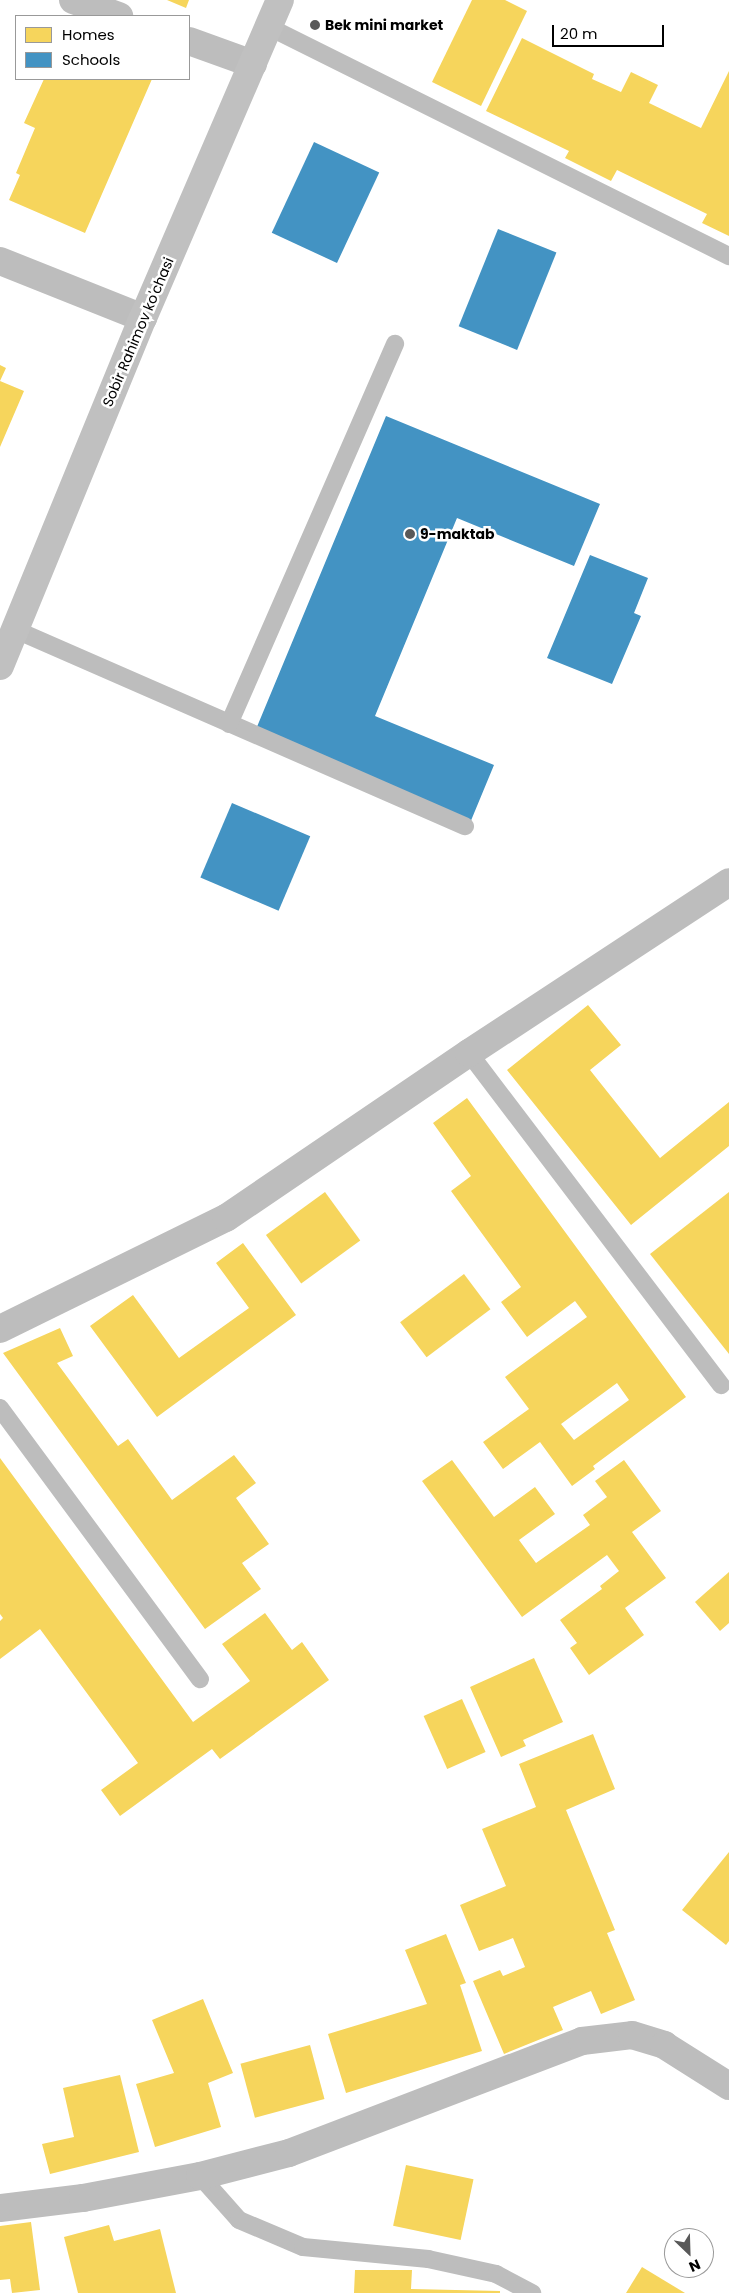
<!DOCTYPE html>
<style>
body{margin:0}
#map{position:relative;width:729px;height:2293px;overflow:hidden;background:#fff;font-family:Poppins,sans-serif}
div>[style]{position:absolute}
.homes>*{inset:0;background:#f6d55c;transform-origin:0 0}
.schools>*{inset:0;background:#4393c3;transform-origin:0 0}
.lane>*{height:18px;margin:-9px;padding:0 9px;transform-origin:9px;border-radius:9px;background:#bdbdbd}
.street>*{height:28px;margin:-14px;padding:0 14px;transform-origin:14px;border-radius:14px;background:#bdbdbd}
.secondary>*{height:28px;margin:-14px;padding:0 14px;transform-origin:14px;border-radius:14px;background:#c0c0c0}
.dots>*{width:14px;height:14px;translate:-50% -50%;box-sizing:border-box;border:2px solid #fff;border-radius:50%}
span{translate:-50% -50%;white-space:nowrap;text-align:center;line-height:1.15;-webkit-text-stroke:5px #fff;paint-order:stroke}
.poi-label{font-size:14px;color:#000;font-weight:700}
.left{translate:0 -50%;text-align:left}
.street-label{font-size:14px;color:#000}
.legend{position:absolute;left:15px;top:15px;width:175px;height:65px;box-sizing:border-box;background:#fff;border:1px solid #999;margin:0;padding:6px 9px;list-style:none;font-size:15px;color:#000}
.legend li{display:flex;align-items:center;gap:10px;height:25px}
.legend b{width:25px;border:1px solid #999}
.north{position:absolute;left:664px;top:2228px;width:50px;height:50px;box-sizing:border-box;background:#fff;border:1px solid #999;border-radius:50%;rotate:156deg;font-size:14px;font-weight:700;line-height:20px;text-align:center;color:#000}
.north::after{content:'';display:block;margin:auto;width:18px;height:22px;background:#595959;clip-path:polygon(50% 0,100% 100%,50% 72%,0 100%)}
.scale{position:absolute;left:552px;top:25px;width:112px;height:22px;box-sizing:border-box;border:2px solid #000;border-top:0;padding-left:6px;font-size:15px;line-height:18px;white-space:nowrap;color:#000;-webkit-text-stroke:4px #fff;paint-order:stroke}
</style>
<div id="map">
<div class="homes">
<i style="clip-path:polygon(167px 0,189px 0,186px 8px)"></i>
<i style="clip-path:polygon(472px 0,505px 0,527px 11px,481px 106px,432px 82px)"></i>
<i style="clip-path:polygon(522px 38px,594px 74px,592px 79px,621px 92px,631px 72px,658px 85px,649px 103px,701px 128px,729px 71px,729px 236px,702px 223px,707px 214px,617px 170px,611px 181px,565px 158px,569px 151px,486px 111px)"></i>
<i style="clip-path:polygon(44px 79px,152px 79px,85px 233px,9px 200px,20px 175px,16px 173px,35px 128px,24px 123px)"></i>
<i style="clip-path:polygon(0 365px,6px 368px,0 381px,24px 391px,0 447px)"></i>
<i style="clip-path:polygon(588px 1005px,621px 1045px,590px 1070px,660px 1158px,729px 1102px,729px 1146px,631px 1225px,507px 1070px)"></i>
<i style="clip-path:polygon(evenodd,467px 1098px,686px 1397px,593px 1466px,595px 1469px,572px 1486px,540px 1442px,503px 1469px,483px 1442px,529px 1409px,505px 1377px,587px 1317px,575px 1301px,527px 1337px,501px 1302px,521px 1287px,451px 1191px,471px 1176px,433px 1123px,467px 1098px,617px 1383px,629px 1400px,574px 1440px,561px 1424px,617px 1383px)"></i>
<i style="left:325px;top:1192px;width:60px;height:73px;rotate:54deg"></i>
<i style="clip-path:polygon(729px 1192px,729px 1354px,650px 1254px)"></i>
<i style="clip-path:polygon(243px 1243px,296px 1315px,157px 1417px,90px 1326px,133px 1295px,179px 1358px,249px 1308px,216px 1263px)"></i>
<i style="left:464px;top:1274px;width:44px;height:80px;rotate:53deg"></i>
<i style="clip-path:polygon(60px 1328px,73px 1356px,57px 1363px,118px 1446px,128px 1439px,172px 1500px,234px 1455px,256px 1483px,236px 1498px,269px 1544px,242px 1563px,261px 1589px,205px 1629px,3px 1353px)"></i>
<i style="clip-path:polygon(0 1458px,193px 1722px,250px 1681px,222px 1644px,265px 1613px,292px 1650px,302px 1642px,329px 1680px,220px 1759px,212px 1749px,120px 1816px,101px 1790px,138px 1763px,40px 1629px,0 1659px,0 1621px,3px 1618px,0 1614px)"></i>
<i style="clip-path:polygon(452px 1460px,494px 1517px,535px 1487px,555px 1514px,519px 1540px,536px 1563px,590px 1525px,583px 1515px,607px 1497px,595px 1481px,624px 1460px,661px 1511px,632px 1532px,666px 1578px,625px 1608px,644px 1635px,589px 1675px,570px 1648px,577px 1643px,560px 1620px,602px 1589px,600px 1586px,619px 1571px,607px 1555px,522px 1617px,422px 1481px)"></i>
<i style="clip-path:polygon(729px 1572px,729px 1623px,720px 1631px,695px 1602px)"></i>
<i style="clip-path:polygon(534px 1658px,563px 1722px,523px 1740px,526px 1746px,501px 1757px,470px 1687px)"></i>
<i style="left:462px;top:1699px;width:58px;height:42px;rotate:66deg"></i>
<i style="clip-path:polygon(593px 1734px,615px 1789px,566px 1810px,615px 1930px,607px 1933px,635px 2000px,601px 2014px,591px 1991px,553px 2007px,563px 2030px,504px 2054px,473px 1981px,500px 1970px,503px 1976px,525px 1967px,513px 1938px,479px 1951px,460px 1905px,506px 1886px,482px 1829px,536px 1807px,519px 1764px)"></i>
<i style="clip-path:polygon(729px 1852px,729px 1941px,726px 1945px,682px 1910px)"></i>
<i style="clip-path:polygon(446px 1934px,466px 1983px,460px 1985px,482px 2051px,346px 2093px,328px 2034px,427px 2004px,405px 1950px)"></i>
<i style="clip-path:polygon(203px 1999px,233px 2073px,208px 2083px,221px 2127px,155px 2147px,136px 2084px,174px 2073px,152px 2020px)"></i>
<i style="left:310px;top:2045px;width:56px;height:72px;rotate:75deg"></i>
<i style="clip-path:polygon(120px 2075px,139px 2152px,50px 2174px,42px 2144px,74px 2137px,63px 2088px)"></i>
<i style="left:406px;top:2165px;width:69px;height:62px;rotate:12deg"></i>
<i style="clip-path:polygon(31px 2222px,40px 2290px,12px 2293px,10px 2279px,0 2280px,0 2226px)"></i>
<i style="clip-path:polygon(109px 2225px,114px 2241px,160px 2229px,176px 2293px,78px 2293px,64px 2237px)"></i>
<i style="clip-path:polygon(642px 2267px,685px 2293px,626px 2293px)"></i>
<i style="clip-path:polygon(355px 2270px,412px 2270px,411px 2289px,500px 2291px,500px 2293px,354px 2293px)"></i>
</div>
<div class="schools">
<i style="left:314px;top:142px;width:72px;height:100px;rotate:25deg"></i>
<i style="left:498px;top:229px;width:63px;height:105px;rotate:22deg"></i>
<i style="clip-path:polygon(386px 416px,600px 504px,574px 566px,457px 518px,375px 716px,494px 765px,470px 823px,254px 734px)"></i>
<i style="clip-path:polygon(590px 555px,648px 578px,634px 613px,641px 616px,612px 684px,547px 658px)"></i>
<i style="left:232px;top:803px;width:85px;height:81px;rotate:23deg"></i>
</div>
<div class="lane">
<i style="left:269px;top:27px;width:514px;rotate:26.47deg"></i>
<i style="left:16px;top:630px;width:490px;rotate:23.6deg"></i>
<i style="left:229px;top:724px;width:415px;rotate:-66.4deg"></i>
<i style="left:469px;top:1053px;width:417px;rotate:52.8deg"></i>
<i style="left:0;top:1408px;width:337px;rotate:53.6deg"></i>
<i style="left:200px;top:2176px;width:59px;rotate:48.4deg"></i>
<i style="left:239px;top:2220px;width:69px;rotate:22.9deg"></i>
<i style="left:303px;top:2247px;width:126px;rotate:5.5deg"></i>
<i style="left:428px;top:2259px;width:70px;rotate:12.4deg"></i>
<i style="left:496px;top:2274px;width:41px;rotate:27.8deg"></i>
</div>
<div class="street">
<i style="left:73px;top:0;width:49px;rotate:19.2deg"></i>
<i style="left:189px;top:41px;width:68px;rotate:19.8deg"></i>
<i style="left:0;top:261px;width:154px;rotate:21.7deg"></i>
<i style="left:0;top:1329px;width:252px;rotate:-26.2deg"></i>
<i style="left:226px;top:1218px;width:294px;rotate:-34.2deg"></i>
<i style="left:469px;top:1053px;width:311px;rotate:-33.3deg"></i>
<i style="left:0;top:2208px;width:84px;rotate:-6.9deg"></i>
<i style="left:83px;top:2198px;width:119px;rotate:-10.6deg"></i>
<i style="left:200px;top:2176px;width:92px;rotate:-14.5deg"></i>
<i style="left:289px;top:2153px;width:314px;rotate:-20.9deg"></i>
<i style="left:582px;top:2041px;width:50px;rotate:-6.8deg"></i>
<i style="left:632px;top:2035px;width:34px;rotate:17deg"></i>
<i style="left:664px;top:2045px;width:77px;rotate:32.2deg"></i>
</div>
<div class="secondary">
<i style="left:0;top:666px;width:376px;rotate:-67.7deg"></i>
<i style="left:143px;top:318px;width:346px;rotate:-66.7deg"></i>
</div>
<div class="dots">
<i style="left:315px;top:25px;background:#595959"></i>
<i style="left:410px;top:534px;background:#595959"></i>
</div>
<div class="poi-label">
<span class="left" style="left:325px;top:25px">Bek mini market</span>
<span class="left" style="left:420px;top:534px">9-maktab</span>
</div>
<div class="street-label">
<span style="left:138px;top:332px;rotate:-67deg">Sobir Rahimov ko'chasi</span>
</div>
<ul class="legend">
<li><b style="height:14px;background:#f6d55c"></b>Homes</li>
<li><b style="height:14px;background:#4393c3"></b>Schools</li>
</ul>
<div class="north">N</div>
<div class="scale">20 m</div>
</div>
